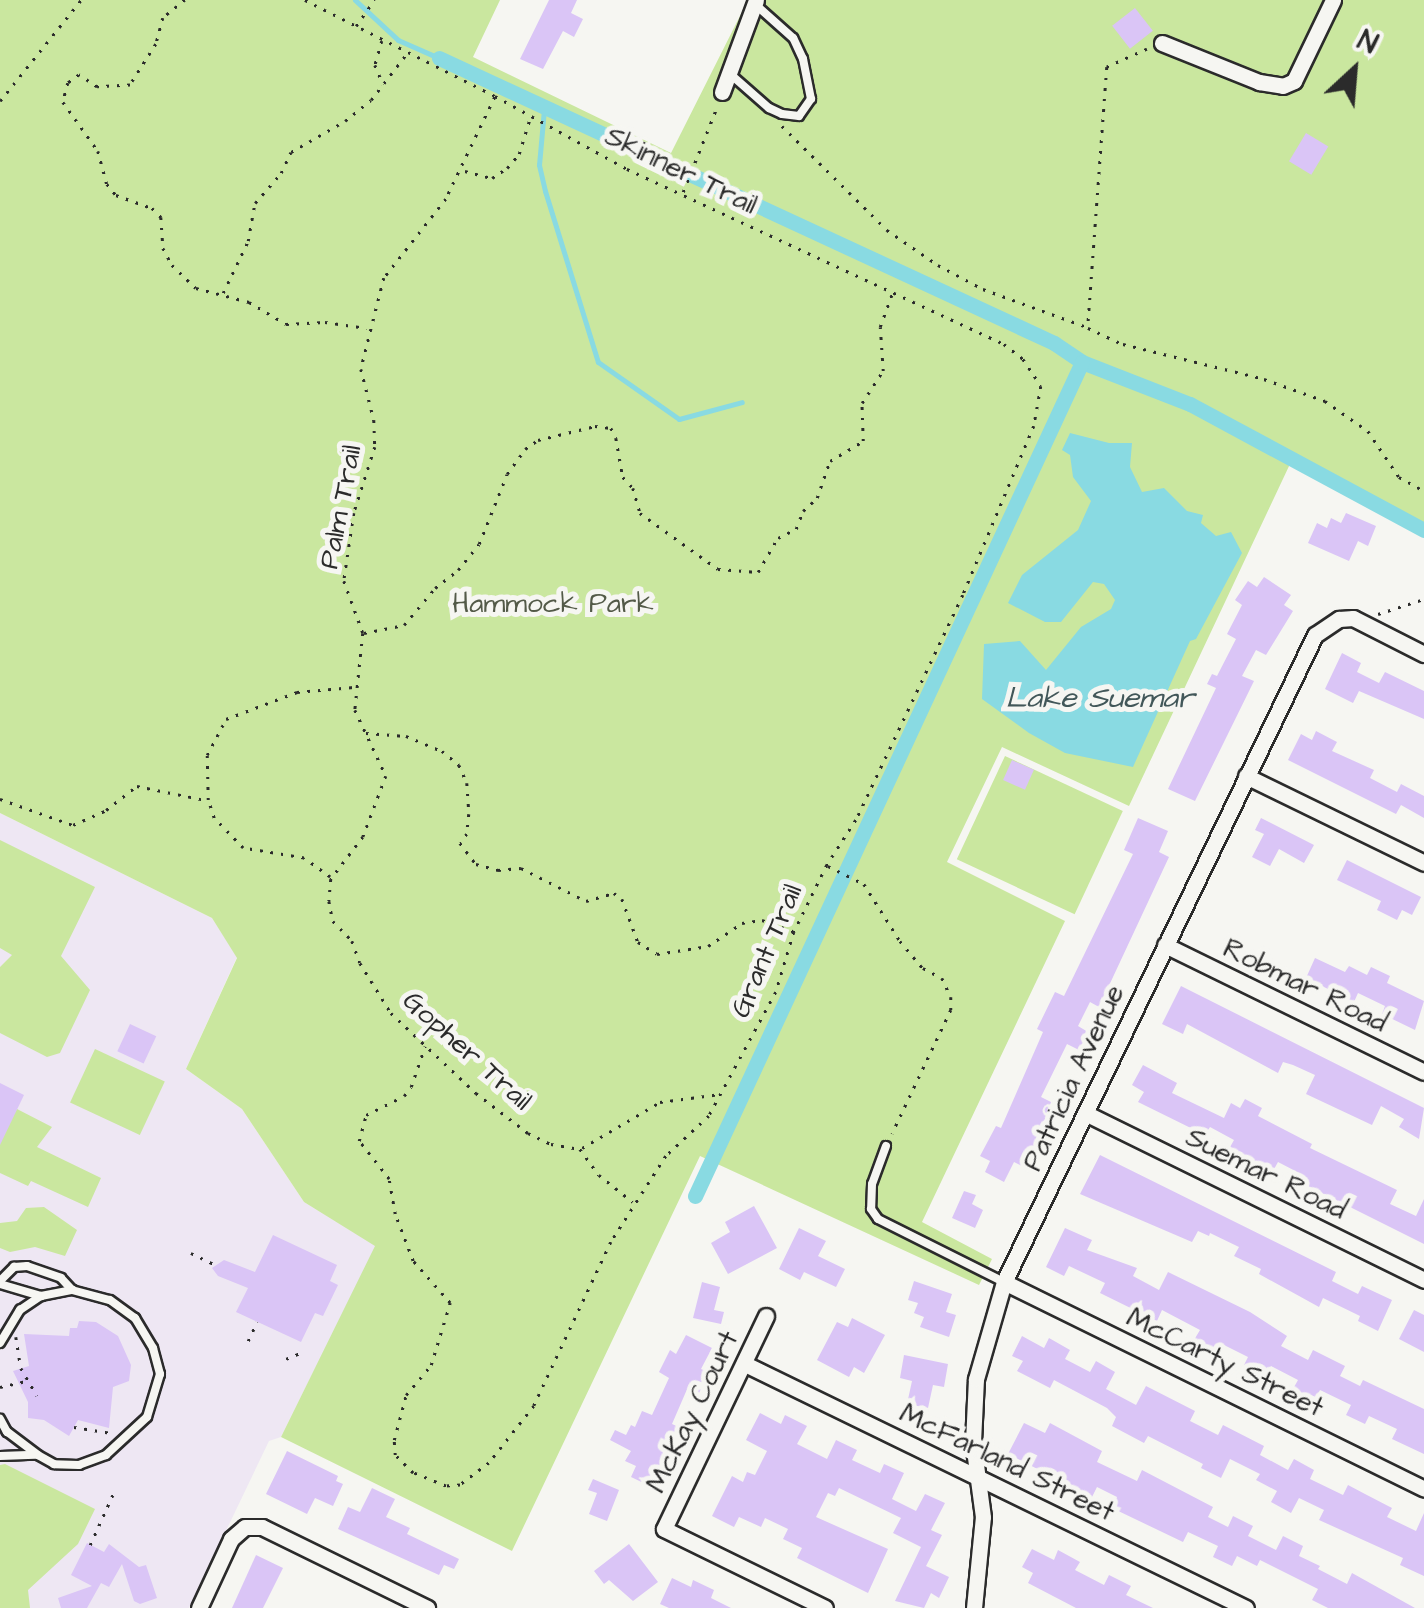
<!DOCTYPE html>
<style>
body{margin:0}
#map{position:relative;width:1424px;height:1608px;overflow:hidden;background:#f6f6f2;font-family:"Architects Daughter",sans-serif}
div>[style]{position:absolute}
.built>*{inset:0;background:#eee7f3}
.green>*{inset:0;background:#cae79f;transform-origin:0 0}
.water>*{inset:0;background:#89dae2}
.stream>*{height:5px;margin:-2.5px;padding:0 2.5px;transform-origin:2.5px;border-radius:2.5px;background:#89dae2}
.canal>*{height:15px;margin:-7.5px;padding:0 7.5px;transform-origin:7.5px;border-radius:7.5px;background:#89dae2}
.building>*{inset:0;background:#dac5f6;transform-origin:0 0}
.path>*{height:2.5px;margin-top:-1.25px;transform-origin:0;background:repeating-linear-gradient(90deg,#2b2b2b 0 2.5px,transparent 0 10.5px)}
.roads{filter:drop-shadow(2px 0 #2b2b2b) drop-shadow(-2px 0 #2b2b2b) drop-shadow(0 2px #2b2b2b) drop-shadow(0 -2px #2b2b2b)}
.lane>*{height:8px;margin:-4px;padding:0 4px;transform-origin:4px;border-radius:4px;background:#f6f6f2}
.street>*{height:15px;margin:-7.5px;padding:0 7.5px;transform-origin:7.5px;border-radius:7.5px;background:#f6f6f2}
span{translate:-50% -50%;white-space:nowrap;text-align:center;line-height:1.15;-webkit-text-stroke:10px #f6f6f2;paint-order:stroke}
.street-label{font-size:28px;color:#2b2b2b}
.park-label{font-size:28px;color:#535a48}
.water-label{font-size:30px;color:#425759;font-style:italic}
.north{position:absolute;left:1304px;top:20px;width:100px;height:100px;-webkit-text-stroke:8px #f6f6f2;paint-order:stroke;rotate:26deg;font-size:28px;font-weight:700;line-height:40px;text-align:center;color:#2b2b2b}
.north::after{content:'';display:block;margin:auto;width:35px;height:45px;background:#2b2b2b;clip-path:polygon(50% 0,100% 100%,50% 72%,0 100%)}
</style>
<div id="map">
<div class="built">
<i style="clip-path:polygon(0 813px,212px 918px,237px 957px,186px 1069px,242px 1109px,304px 1202px,376px 1246px,281px 1437px,269px 1441px,189px 1608px,0 1608px)"></i>
</div>
<div class="green">
<i style="clip-path:polygon(0 0,500px 0,473px 57px,671px 153px,748px 0,1424px 0,1424px 534px,1290px 464px,1129px 806px,1002px 747px,947px 862px,1065px 921px,922px 1222px,992px 1259px,979px 1285px,700px 1156px,512px 1551px,281px 1437px,375px 1246px,304px 1202px,242px 1109px,186px 1069px,237px 958px,212px 918px,0 813px)"></i>
<i style="left:1005px;top:756px;width:130px;height:114px;rotate:25deg"></i>
<i style="clip-path:polygon(0 840px,95px 887px,61px 956px,90px 990px,60px 1053px,47px 1057px,0 1033px,0 967px,12px 955px,0 948px)"></i>
<i style="left:95px;top:1049px;width:77px;height:59px;rotate:25deg"></i>
<i style="clip-path:polygon(17px 1109px,52px 1127px,37px 1147px,101px 1178px,88px 1207px,31px 1181px,28px 1186px,0 1173px,0 1133px)"></i>
<i style="clip-path:polygon(44px 1207px,77px 1230px,65px 1256px,35px 1247px,10px 1252px,0 1248px,0 1223px,17px 1221px,26px 1208px)"></i>
<i style="clip-path:polygon(5px 1464px,95px 1509px,78px 1544px,28px 1590px,30px 1608px,0 1608px,0 1465px)"></i>
</div>
<div class="water">
<i style="clip-path:polygon(1070px 433px,1109px 443px,1132px 443px,1130px 467px,1142px 492px,1164px 488px,1187px 511px,1203px 515px,1201px 523px,1216px 536px,1231px 532px,1242px 553px,1196px 639px,1190px 641px,1133px 767px,1065px 753px,1029px 733px,982px 699px,984px 644px,1020px 641px,1046px 670px,1081px 627px,1111px 609px,1115px 600px,1104px 584px,1093px 582px,1061px 622px,1045px 622px,1008px 603px,1022px 575px,1078px 530px,1091px 501px,1073px 477px,1070px 455px,1062px 450px)"></i>
</div>
<div class="stream">
<i style="left:355px;top:0;width:59px;rotate:42.9deg"></i>
<i style="left:398px;top:40px;width:45px;rotate:23.7deg"></i>
<i style="left:544px;top:109px;width:56px;rotate:95.1deg"></i>
<i style="left:539px;top:165px;width:27px;rotate:77deg"></i>
<i style="left:545px;top:191px;width:179px;rotate:72.8deg"></i>
<i style="left:598px;top:362px;width:99px;rotate:35.1deg"></i>
<i style="left:679px;top:419px;width:65px;rotate:-15.1deg"></i>
</div>
<div class="canal">
<i style="left:439px;top:58px;width:678px;rotate:24.86deg"></i>
<i style="left:1054px;top:343px;width:34px;rotate:34deg"></i>
<i style="left:1082px;top:362px;width:116px;rotate:21.3deg"></i>
<i style="left:1190px;top:404px;width:266px;rotate:28.3deg"></i>
<i style="left:695px;top:1196px;width:919px;rotate:-65.11deg"></i>
</div>
<div class="building">
<i style="clip-path:polygon(549px 0,577px 0,571px 13px,583px 19px,574px 37px,563px 31px,543px 69px,520px 59px)"></i>
<i style="left:1135px;top:8px;width:29px;height:29px;rotate:52deg"></i>
<i style="left:1306px;top:133px;width:26px;height:33px;rotate:31deg"></i>
<i style="clip-path:polygon(1346px 513px,1376px 526px,1368px 546px,1358px 541px,1349px 561px,1308px 543px,1317px 523px,1327px 528px,1331px 518px,1341px 523px)"></i>
<i style="clip-path:polygon(1264px 577px,1291px 595px,1284px 605px,1293px 611px,1266px 655px,1256px 650px,1242px 676px,1254px 681px,1195px 801px,1168px 789px,1216px 688px,1207px 684px,1212px 674px,1217px 676px,1236px 639px,1227px 634px,1242px 605px,1235px 600px,1248px 581px,1257px 587px)"></i>
<i style="clip-path:polygon(1342px 653px,1361px 663px,1357px 672px,1379px 683px,1385px 672px,1424px 691px,1424px 719px,1359px 691px,1353px 703px,1325px 689px)"></i>
<i style="clip-path:polygon(1316px 731px,1337px 742px,1332px 751px,1374px 770px,1370px 778px,1397px 792px,1401px 784px,1424px 796px,1424px 818px,1401px 805px,1396px 814px,1288px 760px,1301px 734px,1312px 740px)"></i>
<i style="left:1012px;top:760px;width:24px;height:22px;rotate:24deg"></i>
<i style="clip-path:polygon(1138px 818px,1168px 831px,1159px 852px,1169px 857px,1099px 1007px,1090px 1002px,1078px 1026px,1088px 1032px,1079px 1050px,1067px 1044px,1041px 1097px,1051px 1102px,1035px 1146px,1024px 1167px,1014px 1162px,1004px 1182px,985px 1172px,990px 1161px,980px 1156px,996px 1126px,1001px 1128px,1043px 1032px,1037px 1029px,1055px 992px,1064px 996px,1133px 854px,1124px 850px)"></i>
<i style="clip-path:polygon(1261px 818px,1314px 845px,1304px 863px,1279px 849px,1270px 866px,1252px 857px,1264px 834px,1255px 830px)"></i>
<i style="clip-path:polygon(1347px 860px,1421px 897px,1412px 915px,1402px 910px,1397px 920px,1377px 910px,1381px 901px,1337px 880px)"></i>
<i style="clip-path:polygon(1315px 958px,1345px 972px,1349px 966px,1367px 975px,1371px 967px,1390px 976px,1387px 983px,1424px 1001px,1415px 1030px,1382px 1014px,1385px 1006px,1358px 993px,1354px 1002px,1306px 978px)"></i>
<i style="clip-path:polygon(1181px 986px,1424px 1108px,1419px 1139px,1399px 1127px,1404px 1119px,1381px 1106px,1372px 1125px,1306px 1094px,1315px 1075px,1293px 1065px,1283px 1062px,1278px 1073px,1187px 1024px,1183px 1034px,1162px 1024px)"></i>
<i style="left:130px;top:1024px;width:29px;height:30px;rotate:25deg"></i>
<i style="clip-path:polygon(1143px 1065px,1177px 1083px,1172px 1093px,1224px 1118px,1231px 1103px,1240px 1108px,1245px 1099px,1262px 1108px,1258px 1116px,1312px 1144px,1310px 1148px,1397px 1190px,1390px 1204px,1416px 1216px,1424px 1199px,1424px 1244px,1302px 1183px,1305px 1176px,1278px 1162px,1273px 1171px,1229px 1149px,1234px 1140px,1210px 1127px,1205px 1135px,1138px 1102px,1144px 1092px,1132px 1085px)"></i>
<i style="clip-path:polygon(0 1083px,24px 1095px,0 1145px)"></i>
<i style="clip-path:polygon(1100px 1155px,1336px 1272px,1332px 1281px,1358px 1294px,1362px 1286px,1392px 1300px,1378px 1331px,1358px 1321px,1360px 1316px,1323px 1298px,1319px 1307px,1259px 1274px,1261px 1269px,1234px 1256px,1239px 1247px,1210px 1233px,1209px 1236px,1198px 1231px,1192px 1242px,1080px 1194px)"></i>
<i style="clip-path:polygon(964px 1191px,976px 1195px,972px 1204px,983px 1210px,975px 1228px,952px 1218px)"></i>
<i style="clip-path:polygon(754px 1206px,777px 1248px,728px 1274px,711px 1243px,730px 1232px,725px 1222px)"></i>
<i style="clip-path:polygon(799px 1228px,826px 1241px,818px 1256px,845px 1269px,836px 1287px,804px 1272px,800px 1280px,779px 1269px)"></i>
<i style="clip-path:polygon(1065px 1228px,1092px 1240px,1087px 1250px,1137px 1268px,1133px 1276px,1159px 1290px,1168px 1272px,1250px 1312px,1287px 1336px,1281px 1346px,1308px 1360px,1313px 1350px,1345px 1366px,1340px 1376px,1360px 1386px,1363px 1380px,1424px 1409px,1424px 1454px,1392px 1439px,1397px 1429px,1369px 1416px,1365px 1424px,1346px 1415px,1351px 1405px,1320px 1390px,1315px 1400px,1293px 1389px,1298px 1380px,1271px 1366px,1265px 1376px,1244px 1365px,1248px 1357px,1220px 1343px,1215px 1351px,1194px 1340px,1200px 1330px,1162px 1310px,1157px 1321px,1100px 1293px,1105px 1283px,1069px 1266px,1064px 1276px,1046px 1267px)"></i>
<i style="clip-path:polygon(273px 1235px,337px 1265px,330px 1281px,338px 1285px,323px 1316px,315px 1313px,301px 1342px,236px 1312px,248px 1288px,218px 1276px,212px 1268px,224px 1260px,255px 1272px)"></i>
<i style="clip-path:polygon(914px 1281px,952px 1294px,946px 1312px,956px 1315px,949px 1337px,920px 1327px,924px 1317px,914px 1313px,918px 1303px,908px 1300px)"></i>
<i style="clip-path:polygon(702px 1282px,720px 1287px,714px 1310px,724px 1312px,721px 1324px,693px 1318px)"></i>
<i style="clip-path:polygon(1414px 1310px,1424px 1315px,1424px 1352px,1399px 1339px)"></i>
<i style="clip-path:polygon(852px 1318px,885px 1335px,864px 1373px,854px 1367px,849px 1377px,817px 1360px,837px 1322px,848px 1327px)"></i>
<i style="clip-path:polygon(79px 1321px,96px 1322px,118px 1336px,131px 1365px,129px 1381px,113px 1387px,109px 1428px,78px 1420px,69px 1436px,44px 1420px,28px 1418px,28px 1402px,13px 1371px,29px 1366px,24px 1334px,69px 1336px,70px 1328px,77px 1328px)"></i>
<i style="clip-path:polygon(686px 1335px,712px 1348px,701px 1369px,709px 1372px,699px 1393px,688px 1387px,672px 1424px,681px 1428px,652px 1487px,631px 1477px,636px 1466px,625px 1461px,631px 1451px,610px 1440px,615px 1430px,626px 1435px,631px 1425px,635px 1427px,642px 1411px,652px 1415px,669px 1378px,659px 1372px,670px 1350px,676px 1354px)"></i>
<i style="clip-path:polygon(1022px 1336px,1044px 1348px,1049px 1338px,1070px 1350px,1065px 1359px,1090px 1372px,1096px 1361px,1115px 1372px,1106px 1389px,1136px 1405px,1146px 1386px,1195px 1411px,1190px 1421px,1218px 1435px,1223px 1425px,1264px 1446px,1260px 1455px,1288px 1470px,1294px 1459px,1314px 1470px,1310px 1479px,1343px 1495px,1348px 1485px,1365px 1494px,1392px 1508px,1387px 1517px,1416px 1531px,1424px 1513px,1424px 1576px,1400px 1565px,1403px 1558px,1319px 1520px,1324px 1510px,1299px 1498px,1291px 1513px,1271px 1502px,1277px 1491px,1256px 1480px,1260px 1474px,1230px 1459px,1221px 1478px,1201px 1468px,1203px 1464px,1148px 1436px,1144px 1443px,1112px 1426px,1116px 1417px,1107px 1408px,1054px 1380px,1050px 1388px,1017px 1371px,1023px 1361px,1012px 1356px)"></i>
<i style="clip-path:polygon(904px 1355px,948px 1364px,944px 1387px,933px 1385px,928px 1408px,907px 1404px,912px 1381px,900px 1378px)"></i>
<i style="clip-path:polygon(760px 1413px,781px 1424px,785px 1415px,807px 1426px,797px 1444px,827px 1459px,836px 1440px,857px 1450px,852px 1460px,880px 1473px,884px 1464px,904px 1473px,892px 1499px,916px 1511px,925px 1494px,945px 1503px,931px 1530px,942px 1535px,926px 1566px,949px 1577px,939px 1598px,931px 1593px,924px 1608px,895px 1601px,921px 1547px,893px 1533px,901px 1518px,839px 1488px,835px 1496px,828px 1493px,816px 1517px,888px 1549px,868px 1593px,797px 1558px,802px 1548px,783px 1539px,788px 1529px,765px 1518px,761px 1527px,739px 1517px,734px 1527px,712px 1516px,732px 1476px,743px 1482px,747px 1472px,755px 1475px,767px 1451px,746px 1440px)"></i>
<i style="clip-path:polygon(1024px 1423px,1045px 1433px,1050px 1423px,1102px 1451px,1097px 1462px,1137px 1481px,1142px 1470px,1213px 1507px,1208px 1517px,1228px 1527px,1233px 1516px,1253px 1526px,1248px 1536px,1276px 1550px,1283px 1536px,1303px 1546px,1299px 1556px,1320px 1566px,1318px 1569px,1347px 1584px,1352px 1573px,1415px 1608px,1328px 1608px,1312px 1600px,1318px 1589px,1260px 1560px,1257px 1566px,1237px 1556px,1232px 1566px,1213px 1557px,1218px 1546px,1188px 1532px,1183px 1542px,1112px 1508px,1117px 1497px,1097px 1487px,1092px 1497px,1008px 1454px)"></i>
<i style="clip-path:polygon(287px 1451px,338px 1476px,336px 1481px,343px 1484px,333px 1506px,315px 1498px,307px 1514px,266px 1494px)"></i>
<i style="clip-path:polygon(593px 1479px,619px 1490px,607px 1521px,589px 1514px,597px 1493px,588px 1490px)"></i>
<i style="clip-path:polygon(372px 1488px,395px 1499px,386px 1517px,410px 1528px,407px 1534px,459px 1559px,454px 1569px,444px 1565px,439px 1575px,338px 1529px,348px 1507px,360px 1512px)"></i>
<i style="clip-path:polygon(87px 1543px,104px 1552px,109px 1544px,139px 1567px,146px 1565px,157px 1598px,140px 1604px,134px 1601px,122px 1564px,109px 1587px,101px 1583px,87px 1608px,61px 1608px,58px 1598px,92px 1586px,71px 1575px)"></i>
<i style="clip-path:polygon(629px 1544px,658px 1582px,633px 1601px,609px 1580px,604px 1584px,594px 1571px)"></i>
<i style="clip-path:polygon(1032px 1549px,1054px 1560px,1058px 1550px,1080px 1562px,1075px 1570px,1104px 1585px,1109px 1575px,1131px 1586px,1126px 1595px,1153px 1608px,1076px 1608px,1028px 1583px,1033px 1573px,1022px 1567px)"></i>
<i style="clip-path:polygon(256px 1555px,283px 1568px,263px 1608px,232px 1608px)"></i>
<i style="clip-path:polygon(672px 1578px,691px 1587px,693px 1580px,714px 1590px,711px 1598px,731px 1608px,669px 1608px,660px 1604px)"></i>
</div>
<div class="path">
<i style="left:185px;top:0;width:28px;rotate:141deg"></i>
<i style="left:163px;top:18px;width:27px;rotate:105deg"></i>
<i style="left:156px;top:44px;width:49px;rotate:122.4deg"></i>
<i style="left:130px;top:85px;width:33px;rotate:177deg"></i>
<i style="left:97px;top:87px;width:22px;rotate:-146deg"></i>
<i style="left:79px;top:75px;width:14px;rotate:144deg"></i>
<i style="left:68px;top:83px;width:20px;rotate:105deg"></i>
<i style="left:63px;top:102px;width:60px;rotate:54.5deg"></i>
<i style="left:98px;top:151px;width:34px;rotate:75deg"></i>
<i style="left:107px;top:184px;width:14px;rotate:51deg"></i>
<i style="left:116px;top:195px;width:38px;rotate:20deg"></i>
<i style="left:152px;top:208px;width:13px;rotate:45deg"></i>
<i style="left:161px;top:217px;width:31px;rotate:86deg"></i>
<i style="left:163px;top:248px;width:19px;rotate:62deg"></i>
<i style="left:172px;top:265px;width:33px;rotate:44deg"></i>
<i style="left:196px;top:288px;width:55px;rotate:14.8deg"></i>
<i style="left:249px;top:302px;width:43px;rotate:30.7deg"></i>
<i style="left:286px;top:324px;width:39px;rotate:-3deg"></i>
<i style="left:325px;top:322px;width:42px;rotate:8.1deg"></i>
<i style="left:305px;top:0;width:213px;rotate:26.8deg"></i>
<i style="left:495px;top:96px;width:151px;rotate:28.9deg"></i>
<i style="left:627px;top:169px;width:416px;rotate:24.9deg"></i>
<i style="left:1004px;top:344px;width:24px;rotate:38deg"></i>
<i style="left:1023px;top:359px;width:32px;rotate:56deg"></i>
<i style="left:1041px;top:386px;width:41px;rotate:99.9deg"></i>
<i style="left:1034px;top:426px;width:183px;rotate:112.8deg"></i>
<i style="left:963px;top:595px;width:249px;rotate:115.4deg"></i>
<i style="left:856px;top:820px;width:54px;rotate:122.8deg"></i>
<i style="left:827px;top:865px;width:75px;rotate:116.2deg"></i>
<i style="left:794px;top:932px;width:63px;rotate:106.7deg"></i>
<i style="left:776px;top:992px;width:141px;rotate:118.4deg"></i>
<i style="left:709px;top:1116px;width:59px;rotate:137.1deg"></i>
<i style="left:666px;top:1156px;width:102px;rotate:122.6deg"></i>
<i style="left:611px;top:1242px;width:181px;rotate:115.2deg"></i>
<i style="left:534px;top:1406px;width:73px;rotate:128.3deg"></i>
<i style="left:489px;top:1463px;width:36px;rotate:143deg"></i>
<i style="left:460px;top:1485px;width:14px;rotate:176deg"></i>
<i style="left:446px;top:1486px;width:35px;rotate:-158deg"></i>
<i style="left:413px;top:1473px;width:25px;rotate:-135deg"></i>
<i style="left:395px;top:1455px;width:15px;rotate:-94deg"></i>
<i style="left:394px;top:1440px;width:47px;rotate:-75.1deg"></i>
<i style="left:406px;top:1395px;width:39px;rotate:-50deg"></i>
<i style="left:431px;top:1365px;width:65px;rotate:-73deg"></i>
<i style="left:450px;top:1303px;width:56px;rotate:-131.4deg"></i>
<i style="left:413px;top:1261px;width:50px;rotate:-111deg"></i>
<i style="left:395px;top:1214px;width:36px;rotate:-100deg"></i>
<i style="left:389px;top:1179px;width:48px;rotate:-128.3deg"></i>
<i style="left:359px;top:1141px;width:27px;rotate:-75deg"></i>
<i style="left:366px;top:1115px;width:42px;rotate:-26.6deg"></i>
<i style="left:404px;top:1096px;width:11px;rotate:-52deg"></i>
<i style="left:411px;top:1087px;width:43px;rotate:-71.1deg"></i>
<i style="left:356px;top:26px;width:32px;rotate:-55deg"></i>
<i style="left:382px;top:41px;width:25px;rotate:106deg"></i>
<i style="left:375px;top:65px;width:21px;rotate:67deg"></i>
<i style="left:1147px;top:49px;width:44px;rotate:155.8deg"></i>
<i style="left:1107px;top:67px;width:262px;rotate:94.2deg"></i>
<i style="left:1088px;top:328px;width:38px;rotate:25deg"></i>
<i style="left:1123px;top:344px;width:145px;rotate:13.9deg"></i>
<i style="left:1264px;top:379px;width:65px;rotate:19.8deg"></i>
<i style="left:1325px;top:401px;width:52px;rotate:34.9deg"></i>
<i style="left:1368px;top:431px;width:55px;rotate:56deg"></i>
<i style="left:1399px;top:477px;width:29px;rotate:29deg"></i>
<i style="left:495px;top:97px;width:113px;rotate:115.7deg"></i>
<i style="left:446px;top:199px;width:100px;rotate:128.1deg"></i>
<i style="left:384px;top:278px;width:94px;rotate:104.2deg"></i>
<i style="left:361px;top:369px;width:53px;rotate:75.7deg"></i>
<i style="left:374px;top:420px;width:27px;rotate:88deg"></i>
<i style="left:375px;top:447px;width:69px;rotate:107.7deg"></i>
<i style="left:354px;top:513px;width:69px;rotate:98.4deg"></i>
<i style="left:344px;top:581px;width:55px;rotate:69.9deg"></i>
<i style="left:363px;top:633px;width:77px;rotate:95.9deg"></i>
<i style="left:355px;top:710px;width:73px;rotate:64.8deg"></i>
<i style="left:386px;top:776px;width:65px;rotate:110.7deg"></i>
<i style="left:363px;top:837px;width:53px;rotate:127.3deg"></i>
<i style="left:331px;top:879px;width:22px;rotate:95deg"></i>
<i style="left:329px;top:901px;width:20px;rotate:79deg"></i>
<i style="left:333px;top:921px;width:28px;rotate:46deg"></i>
<i style="left:352px;top:941px;width:23px;rotate:70deg"></i>
<i style="left:360px;top:963px;width:59px;rotate:58.2deg"></i>
<i style="left:391px;top:1013px;width:117px;rotate:43.3deg"></i>
<i style="left:476px;top:1093px;width:66px;rotate:37.6deg"></i>
<i style="left:528px;top:1133px;width:25px;rotate:26deg"></i>
<i style="left:551px;top:1144px;width:29px;rotate:10deg"></i>
<i style="left:580px;top:1149px;width:32px;rotate:54deg"></i>
<i style="left:599px;top:1175px;width:43px;rotate:38.5deg"></i>
<i style="left:0;top:101px;width:129px;rotate:-51.3deg"></i>
<i style="left:782px;top:126px;width:148px;rotate:44.7deg"></i>
<i style="left:887px;top:230px;width:62px;rotate:34.5deg"></i>
<i style="left:938px;top:265px;width:51px;rotate:28.1deg"></i>
<i style="left:983px;top:289px;width:111px;rotate:20.1deg"></i>
<i style="left:465px;top:171px;width:28px;rotate:15deg"></i>
<i style="left:492px;top:178px;width:18px;rotate:-34deg"></i>
<i style="left:507px;top:168px;width:18px;rotate:-49deg"></i>
<i style="left:519px;top:154px;width:37px;rotate:-73deg"></i>
<i style="left:683px;top:192px;width:92px;rotate:-68.2deg"></i>
<i style="left:223px;top:293px;width:58px;rotate:-64.3deg"></i>
<i style="left:248px;top:241px;width:39px;rotate:-80deg"></i>
<i style="left:255px;top:203px;width:40px;rotate:-49deg"></i>
<i style="left:281px;top:173px;width:23px;rotate:-65deg"></i>
<i style="left:291px;top:152px;width:62px;rotate:-29.9deg"></i>
<i style="left:345px;top:121px;width:33px;rotate:-39deg"></i>
<i style="left:371px;top:100px;width:61px;rotate:-52.4deg"></i>
<i style="left:1378px;top:614px;width:48px;rotate:-18.1deg"></i>
<i style="left:364px;top:633px;width:41px;rotate:-11.3deg"></i>
<i style="left:404px;top:625px;width:48px;rotate:-50deg"></i>
<i style="left:435px;top:588px;width:29px;rotate:-38deg"></i>
<i style="left:458px;top:570px;width:33px;rotate:-51deg"></i>
<i style="left:479px;top:544px;width:75px;rotate:-68.2deg"></i>
<i style="left:507px;top:474px;width:31px;rotate:-54deg"></i>
<i style="left:525px;top:449px;width:16px;rotate:-35deg"></i>
<i style="left:538px;top:440px;width:59px;rotate:-13.8deg"></i>
<i style="left:595px;top:426px;width:16px;rotate:7deg"></i>
<i style="left:611px;top:428px;width:11px;rotate:63deg"></i>
<i style="left:616px;top:438px;width:40px;rotate:80deg"></i>
<i style="left:623px;top:477px;width:15px;rotate:48deg"></i>
<i style="left:633px;top:488px;width:26px;rotate:74deg"></i>
<i style="left:640px;top:513px;width:96px;rotate:35.7deg"></i>
<i style="left:718px;top:569px;width:40px;rotate:4.3deg"></i>
<i style="left:758px;top:572px;width:39px;rotate:-60deg"></i>
<i style="left:778px;top:538px;width:20px;rotate:-27deg"></i>
<i style="left:796px;top:529px;width:19px;rotate:-69deg"></i>
<i style="left:803px;top:511px;width:19px;rotate:-43deg"></i>
<i style="left:817px;top:498px;width:39px;rotate:-71deg"></i>
<i style="left:830px;top:461px;width:39px;rotate:-31deg"></i>
<i style="left:863px;top:441px;width:38px;rotate:-92deg"></i>
<i style="left:862px;top:403px;width:38px;rotate:-57deg"></i>
<i style="left:883px;top:371px;width:44px;rotate:-93.9deg"></i>
<i style="left:880px;top:327px;width:37px;rotate:-70deg"></i>
<i style="left:366px;top:733px;width:40px;rotate:4.3deg"></i>
<i style="left:406px;top:736px;width:39px;rotate:23deg"></i>
<i style="left:442px;top:751px;width:22px;rotate:39deg"></i>
<i style="left:459px;top:765px;width:20px;rotate:66deg"></i>
<i style="left:467px;top:783px;width:31px;rotate:86deg"></i>
<i style="left:469px;top:814px;width:20px;rotate:96deg"></i>
<i style="left:467px;top:834px;width:11px;rotate:128deg"></i>
<i style="left:460px;top:843px;width:26px;rotate:53deg"></i>
<i style="left:476px;top:864px;width:23px;rotate:15deg"></i>
<i style="left:498px;top:870px;width:23px;rotate:-5deg"></i>
<i style="left:521px;top:868px;width:73px;rotate:26.9deg"></i>
<i style="left:586px;top:901px;width:29px;rotate:-16deg"></i>
<i style="left:614px;top:893px;width:10px;rotate:37deg"></i>
<i style="left:622px;top:899px;width:46px;rotate:69.6deg"></i>
<i style="left:638px;top:942px;width:22px;rotate:32deg"></i>
<i style="left:657px;top:954px;width:52px;rotate:-8.9deg"></i>
<i style="left:708px;top:946px;width:41px;rotate:-34.1deg"></i>
<i style="left:742px;top:923px;width:20px;rotate:-9deg"></i>
<i style="left:762px;top:920px;width:33px;rotate:20deg"></i>
<i style="left:0;top:799px;width:77px;rotate:19.6deg"></i>
<i style="left:73px;top:825px;width:36px;rotate:-24deg"></i>
<i style="left:106px;top:810px;width:39px;rotate:-38deg"></i>
<i style="left:137px;top:786px;width:69px;rotate:11.6deg"></i>
<i style="left:828px;top:866px;width:40px;rotate:26.6deg"></i>
<i style="left:864px;top:884px;width:67px;rotate:57.7deg"></i>
<i style="left:900px;top:941px;width:35px;rotate:50deg"></i>
<i style="left:923px;top:968px;width:21px;rotate:28deg"></i>
<i style="left:942px;top:978px;width:21px;rotate:65deg"></i>
<i style="left:951px;top:997px;width:13px;rotate:90deg"></i>
<i style="left:951px;top:1010px;width:137px;rotate:115.4deg"></i>
<i style="left:330px;top:877px;width:32px;rotate:-144deg"></i>
<i style="left:304px;top:858px;width:62px;rotate:-170.7deg"></i>
<i style="left:243px;top:848px;width:42px;rotate:-134deg"></i>
<i style="left:214px;top:818px;width:19px;rotate:-108deg"></i>
<i style="left:208px;top:800px;width:45px;rotate:-91.3deg"></i>
<i style="left:207px;top:755px;width:41px;rotate:-62.2deg"></i>
<i style="left:226px;top:719px;width:76px;rotate:-20.8deg"></i>
<i style="left:297px;top:692px;width:57px;rotate:-5deg"></i>
<i style="left:582px;top:1148px;width:91px;rotate:-30.5deg"></i>
<i style="left:660px;top:1102px;width:61px;rotate:-7.6deg"></i>
<i style="left:191px;top:1253px;width:25px;rotate:26deg"></i>
<i style="left:16px;top:1337px;width:31px;rotate:81deg"></i>
<i style="left:21px;top:1368px;width:32px;rotate:60deg"></i>
<i style="left:248px;top:1341px;width:21px;rotate:-65deg"></i>
<i style="left:286px;top:1359px;width:15px;rotate:-23deg"></i>
<i style="left:0;top:1387px;width:28px;rotate:-13deg"></i>
<i style="left:74px;top:1427px;width:38px;rotate:9deg"></i>
<i style="left:90px;top:1545px;width:56px;rotate:-65.7deg"></i>
</div>
<div class="roads">
<div class="lane">
<i style="left:729px;top:73px;width:53px;rotate:41.2deg"></i>
<i style="left:769px;top:108px;width:14px;rotate:25deg"></i>
<i style="left:782px;top:114px;width:17px;rotate:7deg"></i>
<i style="left:799px;top:116px;width:21px;rotate:-55deg"></i>
<i style="left:811px;top:99px;width:41px;rotate:-101.3deg"></i>
<i style="left:803px;top:59px;width:23px;rotate:-115deg"></i>
<i style="left:793px;top:38px;width:50px;rotate:-138.3deg"></i>
<i style="left:886px;top:1146px;width:40px;rotate:110.2deg"></i>
<i style="left:872px;top:1184px;width:25px;rotate:92deg"></i>
<i style="left:871px;top:1209px;width:12px;rotate:55deg"></i>
<i style="left:878px;top:1219px;width:141px;rotate:26.6deg"></i>
<i style="left:0;top:1281px;width:20px;rotate:-45deg"></i>
<i style="left:14px;top:1267px;width:13px;rotate:-4deg"></i>
<i style="left:27px;top:1266px;width:36px;rotate:19deg"></i>
<i style="left:61px;top:1278px;width:16px;rotate:47deg"></i>
<i style="left:0;top:1284px;width:43px;rotate:16.3deg"></i>
<i style="left:41px;top:1296px;width:32px;rotate:-11deg"></i>
<i style="left:72px;top:1290px;width:39px;rotate:15deg"></i>
<i style="left:110px;top:1300px;width:31px;rotate:36deg"></i>
<i style="left:135px;top:1318px;width:35px;rotate:59deg"></i>
<i style="left:153px;top:1348px;width:27px;rotate:75deg"></i>
<i style="left:160px;top:1374px;width:45px;rotate:106.8deg"></i>
<i style="left:147px;top:1417px;width:56px;rotate:137.2deg"></i>
<i style="left:106px;top:1455px;width:29px;rotate:160deg"></i>
<i style="left:79px;top:1465px;width:25px;rotate:-178deg"></i>
<i style="left:54px;top:1464px;width:18px;rotate:-151deg"></i>
<i style="left:38px;top:1455px;width:39px;rotate:-143deg"></i>
<i style="left:7px;top:1432px;width:15px;rotate:-118deg"></i>
<i style="left:0;top:1343px;width:39px;rotate:-59deg"></i>
<i style="left:20px;top:1310px;width:25px;rotate:-34deg"></i>
<i style="left:0;top:1456px;width:35px;rotate:-2deg"></i>
</div>
<div class="street">
<i style="left:1162px;top:43px;width:105px;rotate:21.9deg"></i>
<i style="left:1259px;top:82px;width:24px;rotate:9deg"></i>
<i style="left:1283px;top:86px;width:12px;rotate:-24deg"></i>
<i style="left:1294px;top:81px;width:90px;rotate:-64.3deg"></i>
<i style="left:722px;top:92px;width:98px;rotate:-69.7deg"></i>
<i style="left:1246px;top:776px;width:198px;rotate:26deg"></i>
<i style="left:1165px;top:945px;width:288px;rotate:26.1deg"></i>
<i style="left:1085px;top:1113px;width:378px;rotate:26.2deg"></i>
<i style="left:1004px;top:1282px;width:468px;rotate:26.2deg"></i>
<i style="left:766px;top:1316px;width:236px;rotate:115.6deg"></i>
<i style="left:664px;top:1529px;width:179px;rotate:26.1deg"></i>
<i style="left:745px;top:1364px;width:557px;rotate:25.97deg"></i>
<i style="left:199px;top:1608px;width:76px;rotate:-65.1deg"></i>
<i style="left:231px;top:1539px;width:18px;rotate:-41deg"></i>
<i style="left:245px;top:1527px;width:17px"></i>
<i style="left:262px;top:1527px;width:184px;rotate:26.1deg"></i>
<i style="left:974px;top:1608px;width:91px;rotate:-84.4deg"></i>
<i style="left:983px;top:1517px;width:76px;rotate:-97.6deg"></i>
<i style="left:973px;top:1442px;width:63px;rotate:-87.3deg"></i>
<i style="left:976px;top:1379px;width:101px;rotate:-73.9deg"></i>
<i style="left:1004px;top:1282px;width:718px;rotate:-64.33deg"></i>
<i style="left:1315px;top:635px;width:29px;rotate:-34deg"></i>
<i style="left:1339px;top:619px;width:14px;rotate:-4deg"></i>
<i style="left:1353px;top:618px;width:80px;rotate:26.9deg"></i>
</div>
</div>
<div class="street-label">
<span style="left:681px;top:171px;rotate:26deg">Skinner Trail</span>
<span style="left:341px;top:507px;rotate:-79deg">Palm Trail</span>
<span style="left:767px;top:951px;rotate:-67deg">Grant Trail</span>
<span style="left:1305px;top:986px;rotate:26deg">Robmar Road</span>
<span style="left:467px;top:1051px;rotate:42deg">Gopher Trail</span>
<span style="left:1074px;top:1078px;rotate:-65deg">Patricia Avenue</span>
<span style="left:1266px;top:1174px;rotate:26deg">Suemar Road</span>
<span style="left:1225px;top:1363px;rotate:26deg">McCarty Street</span>
<span style="left:693px;top:1412px;rotate:-64deg">McKay Court</span>
<span style="left:1007px;top:1463px;rotate:26deg">McFarland Street</span>
</div>
<div class="park-label">
<span style="left:553px;top:604px">Hammock Park</span>
</div>
<div class="water-label">
<span style="left:1100px;top:698px">Lake Suemar</span>
</div>
<div class="north">N</div>
</div>
